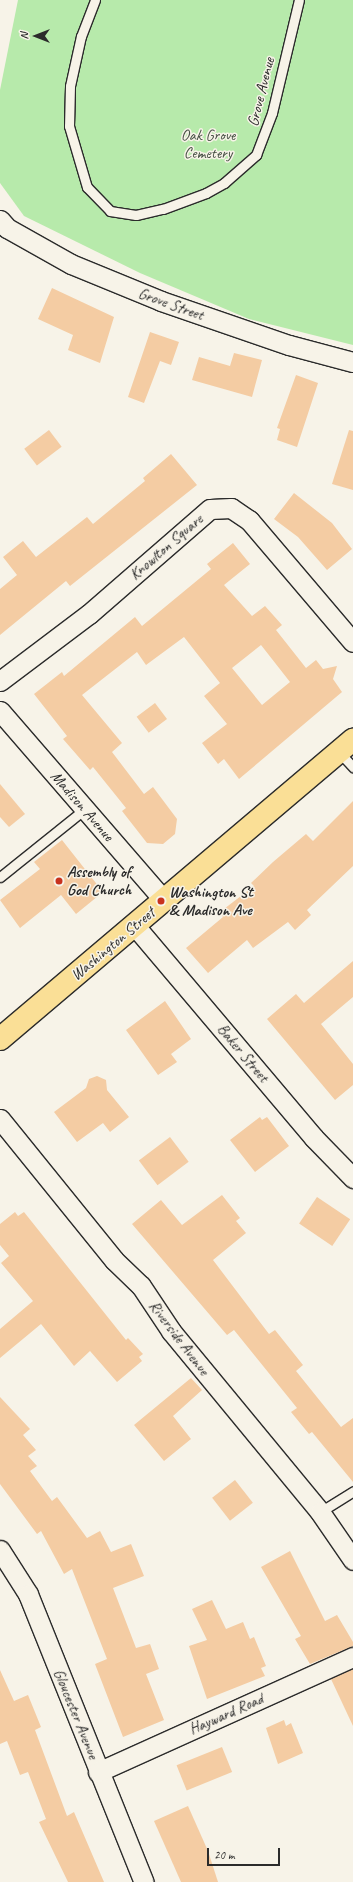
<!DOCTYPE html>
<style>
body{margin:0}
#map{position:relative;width:353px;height:1882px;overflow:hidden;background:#f7f3e8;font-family:Caveat,sans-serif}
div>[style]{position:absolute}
.green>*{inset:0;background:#b7eaab}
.building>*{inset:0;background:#f4cca3;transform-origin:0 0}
.roads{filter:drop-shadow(1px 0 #2b2b2b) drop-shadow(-1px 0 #2b2b2b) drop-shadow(0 1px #2b2b2b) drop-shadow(0 -1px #2b2b2b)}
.lane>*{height:9px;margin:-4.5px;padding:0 4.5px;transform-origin:4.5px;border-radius:4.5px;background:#f7f3e8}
.street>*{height:19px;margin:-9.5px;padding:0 9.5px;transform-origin:9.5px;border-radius:9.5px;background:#f7f3e8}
.primary>*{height:22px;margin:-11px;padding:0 11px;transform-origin:11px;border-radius:11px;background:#fadf96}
.dots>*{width:11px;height:11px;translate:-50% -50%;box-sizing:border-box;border:2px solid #f7f3e8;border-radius:50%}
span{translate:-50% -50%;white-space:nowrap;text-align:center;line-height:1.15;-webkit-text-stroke:3px #f7f3e8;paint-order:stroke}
.street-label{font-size:16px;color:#2b2b2b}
.park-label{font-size:16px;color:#475145}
.poi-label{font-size:16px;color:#2b2b2b;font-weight:700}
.left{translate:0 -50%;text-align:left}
.north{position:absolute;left:16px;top:16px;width:40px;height:40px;-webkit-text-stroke:3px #f7f3e8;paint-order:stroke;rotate:270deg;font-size:11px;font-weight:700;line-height:16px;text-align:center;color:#2b2b2b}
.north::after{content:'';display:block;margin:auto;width:14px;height:18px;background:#2b2b2b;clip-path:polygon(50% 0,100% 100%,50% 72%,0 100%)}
.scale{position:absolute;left:207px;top:1848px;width:73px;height:18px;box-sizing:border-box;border:2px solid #2b2b2b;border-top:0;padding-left:5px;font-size:12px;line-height:14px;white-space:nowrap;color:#2b2b2b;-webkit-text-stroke:3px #f7f3e8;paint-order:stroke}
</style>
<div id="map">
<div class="green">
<i style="clip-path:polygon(18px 0,353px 0,353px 345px,249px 319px,140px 273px,24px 216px,0 183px,0 90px)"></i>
</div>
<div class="building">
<i style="clip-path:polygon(52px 288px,114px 317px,100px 363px,68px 350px,73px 335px,38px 319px)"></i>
<i style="clip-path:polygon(150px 332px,179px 342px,171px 365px,160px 361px,144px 403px,128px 397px)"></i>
<i style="clip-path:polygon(234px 353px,262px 360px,252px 397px,192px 380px,199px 357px,230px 366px)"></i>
<i style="clip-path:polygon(296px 375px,318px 383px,297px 447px,277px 440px,280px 429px,277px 428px)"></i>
<i style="left:49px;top:430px;width:21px;height:31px;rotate:53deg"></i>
<i style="clip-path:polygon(349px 430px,353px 431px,353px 490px,332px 484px)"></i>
<i style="clip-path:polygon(171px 454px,197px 485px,70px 586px,66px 581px,0 635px,0 589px,17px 575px,3px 557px,23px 541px,36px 557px,87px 517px,93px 524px,145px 481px,143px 478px)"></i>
<i style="clip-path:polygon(294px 493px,332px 523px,352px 549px,327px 570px,298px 537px,274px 519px)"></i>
<i style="clip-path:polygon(evenodd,233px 543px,250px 564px,224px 585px,252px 616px,265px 606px,282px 625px,276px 630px,306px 668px,316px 660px,323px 669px,337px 666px,333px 679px,342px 692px,239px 779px,224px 759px,218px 764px,202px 743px,227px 724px,204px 696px,220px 683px,184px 637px,146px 665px,137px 652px,82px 695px,122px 743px,112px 752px,144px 794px,153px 787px,177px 819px,175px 834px,163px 844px,147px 843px,122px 811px,126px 808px,93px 767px,90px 770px,63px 739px,67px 736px,34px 694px,62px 672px,64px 676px,135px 617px,142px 626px,211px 569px,207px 564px,233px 543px,261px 645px,290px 682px,262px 705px,232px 668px,261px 645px)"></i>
<i style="left:155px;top:703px;width:20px;height:23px;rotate:53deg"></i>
<i style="clip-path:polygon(0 784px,25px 814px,9px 827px,0 817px)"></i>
<i style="clip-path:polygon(353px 801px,353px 866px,307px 910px,311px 915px,295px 930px,288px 922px,253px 948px,247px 940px,208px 973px,186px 948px,223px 917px,220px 912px,254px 886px,251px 883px,273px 862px,306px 834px,313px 841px)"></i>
<i style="clip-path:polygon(62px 840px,103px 892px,76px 914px,61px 895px,20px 928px,0 900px,40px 869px,34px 862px)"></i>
<i style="clip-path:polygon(353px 961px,353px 997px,321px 1024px,353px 1064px,353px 1085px,335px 1100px,267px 1019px,296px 994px,304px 1003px)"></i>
<i style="clip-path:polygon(165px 1001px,191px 1039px,171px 1054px,177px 1062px,158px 1075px,126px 1030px)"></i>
<i style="clip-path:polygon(97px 1076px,106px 1080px,107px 1090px,129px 1117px,110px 1132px,103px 1123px,77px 1142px,54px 1112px,86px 1088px,89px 1079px)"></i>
<i style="clip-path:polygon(260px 1117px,262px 1120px,267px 1117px,289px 1146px,255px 1172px,230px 1140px)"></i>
<i style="left:170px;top:1137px;width:31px;height:39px;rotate:53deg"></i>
<i style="clip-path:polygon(222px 1195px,240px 1218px,236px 1221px,246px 1233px,213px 1260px,269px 1334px,275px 1330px,303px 1365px,296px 1371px,341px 1427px,353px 1418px,353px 1482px,312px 1432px,309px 1434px,291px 1412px,297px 1408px,234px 1330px,227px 1335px,132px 1224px,161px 1200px,182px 1225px)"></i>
<i style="left:317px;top:1197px;width:40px;height:32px;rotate:34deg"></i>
<i style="clip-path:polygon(15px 1212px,18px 1216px,24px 1212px,126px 1340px,128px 1338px,143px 1354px,139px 1357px,142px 1361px,117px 1382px,90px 1351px,74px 1366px,41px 1324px,0 1358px,0 1329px,33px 1301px,1px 1263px,9px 1256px,0 1245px,0 1224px)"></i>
<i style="clip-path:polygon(191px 1378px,202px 1390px,173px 1416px,191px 1439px,164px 1461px,134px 1425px)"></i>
<i style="clip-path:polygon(0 1397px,30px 1429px,23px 1435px,36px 1450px,28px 1456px,37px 1466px,30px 1471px,52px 1501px,57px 1497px,87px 1538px,100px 1531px,111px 1552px,131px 1544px,144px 1576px,113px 1588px,136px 1648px,150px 1644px,159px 1669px,146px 1674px,164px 1720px,123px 1737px,95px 1664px,107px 1659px,72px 1569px,64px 1574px,41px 1531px,37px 1534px,0 1484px)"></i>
<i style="left:235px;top:1480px;width:29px;height:29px;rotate:52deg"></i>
<i style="clip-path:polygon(290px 1551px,325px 1621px,337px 1615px,353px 1642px,353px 1646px,310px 1664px,295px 1639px,301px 1636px,261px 1567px)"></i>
<i style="clip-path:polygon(212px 1600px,226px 1629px,243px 1622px,250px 1639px,254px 1637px,266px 1666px,261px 1668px,265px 1676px,207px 1699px,189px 1646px,207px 1640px,192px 1609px)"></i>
<i style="clip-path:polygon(353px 1669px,353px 1726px,331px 1679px)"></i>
<i style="clip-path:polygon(0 1670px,14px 1701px,28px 1695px,41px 1727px,35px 1730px,67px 1816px,74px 1812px,104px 1882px,68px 1882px,39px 1822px,46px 1819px,28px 1772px,20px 1775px,7px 1741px,0 1744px)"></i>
<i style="clip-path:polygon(284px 1720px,286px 1726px,291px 1723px,303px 1753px,278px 1764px,266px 1728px)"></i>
<i style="left:222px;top:1747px;width:27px;height:49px;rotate:68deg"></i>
<i style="clip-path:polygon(188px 1806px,208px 1851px,218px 1882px,181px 1882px,154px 1821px)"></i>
</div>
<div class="roads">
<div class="lane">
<i style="left:95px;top:0;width:39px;rotate:111deg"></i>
<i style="left:81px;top:36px;width:51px;rotate:102.4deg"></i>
<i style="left:70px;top:86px;width:40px;rotate:91.4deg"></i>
<i style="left:69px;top:126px;width:64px;rotate:73.6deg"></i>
<i style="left:87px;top:187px;width:33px;rotate:46deg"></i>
<i style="left:110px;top:211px;width:26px;rotate:9deg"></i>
<i style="left:136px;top:215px;width:28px;rotate:-13deg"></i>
<i style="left:163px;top:209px;width:46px;rotate:-20.4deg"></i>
<i style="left:206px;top:193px;width:21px;rotate:-29deg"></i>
<i style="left:224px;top:183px;width:43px;rotate:-41.2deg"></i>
<i style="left:256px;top:155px;width:45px;rotate:-69.1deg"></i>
<i style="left:272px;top:113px;width:116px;rotate:-76.6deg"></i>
<i style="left:339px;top:752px;width:21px;rotate:47deg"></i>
<i style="left:0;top:877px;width:109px;rotate:-38.7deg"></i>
<i style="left:320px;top:1512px;width:39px;rotate:-32deg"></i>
</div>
<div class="street">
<i style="left:0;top:220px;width:11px;rotate:49deg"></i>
<i style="left:7px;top:228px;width:73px;rotate:29.4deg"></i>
<i style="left:71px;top:264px;width:97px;rotate:22.3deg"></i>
<i style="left:161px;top:301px;width:135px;rotate:19deg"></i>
<i style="left:289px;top:345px;width:66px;rotate:14.9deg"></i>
<i style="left:0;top:681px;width:111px;rotate:-37deg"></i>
<i style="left:89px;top:614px;width:160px;rotate:-41deg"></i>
<i style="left:210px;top:509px;width:21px;rotate:-3deg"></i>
<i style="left:231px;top:508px;width:22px;rotate:34deg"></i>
<i style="left:249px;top:520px;width:160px;rotate:49.6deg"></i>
<i style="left:0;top:711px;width:250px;rotate:49.1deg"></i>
<i style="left:135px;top:926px;width:277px;rotate:49.8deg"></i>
<i style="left:314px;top:1138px;width:56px;rotate:45.7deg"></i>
<i style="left:0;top:1119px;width:181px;rotate:51deg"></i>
<i style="left:114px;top:1260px;width:37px;rotate:44deg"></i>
<i style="left:141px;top:1286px;width:54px;rotate:56.3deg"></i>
<i style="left:171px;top:1331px;width:234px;rotate:50.5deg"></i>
<i style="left:320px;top:1512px;width:58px;rotate:55.5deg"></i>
<i style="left:0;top:1550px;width:52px;rotate:57.5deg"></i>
<i style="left:28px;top:1594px;width:310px;rotate:68.1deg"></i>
<i style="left:98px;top:1772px;width:280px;rotate:-24.3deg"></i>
</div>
<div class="primary">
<i style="left:0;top:1039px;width:463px;rotate:-40.3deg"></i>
</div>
</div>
<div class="dots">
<i style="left:59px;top:881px;background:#c8321e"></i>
<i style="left:161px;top:901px;background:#c8321e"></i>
</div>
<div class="street-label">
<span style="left:261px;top:92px;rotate:-76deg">Grove Avenue</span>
<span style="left:171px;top:304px;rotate:20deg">Grove Street</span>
<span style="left:166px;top:547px;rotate:-41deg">Knowlton Square</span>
<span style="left:82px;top:806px;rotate:49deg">Madison Avenue</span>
<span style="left:113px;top:944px;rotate:-40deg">Washington Street</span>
<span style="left:243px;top:1053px;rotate:50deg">Baker Street</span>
<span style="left:179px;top:1338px;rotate:53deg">Riverside Avenue</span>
<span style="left:76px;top:1714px;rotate:68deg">Gloucester Avenue</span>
<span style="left:226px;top:1714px;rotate:-24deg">Hayward Road</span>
</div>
<div class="park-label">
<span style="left:208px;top:144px">Oak Grove<br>Cemetery</span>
</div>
<div class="poi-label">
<span class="left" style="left:67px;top:881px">Assembly of<br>God Church</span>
<span class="left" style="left:169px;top:901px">Washington St<br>&amp; Madison Ave</span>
</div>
<div class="north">N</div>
<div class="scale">20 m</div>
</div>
